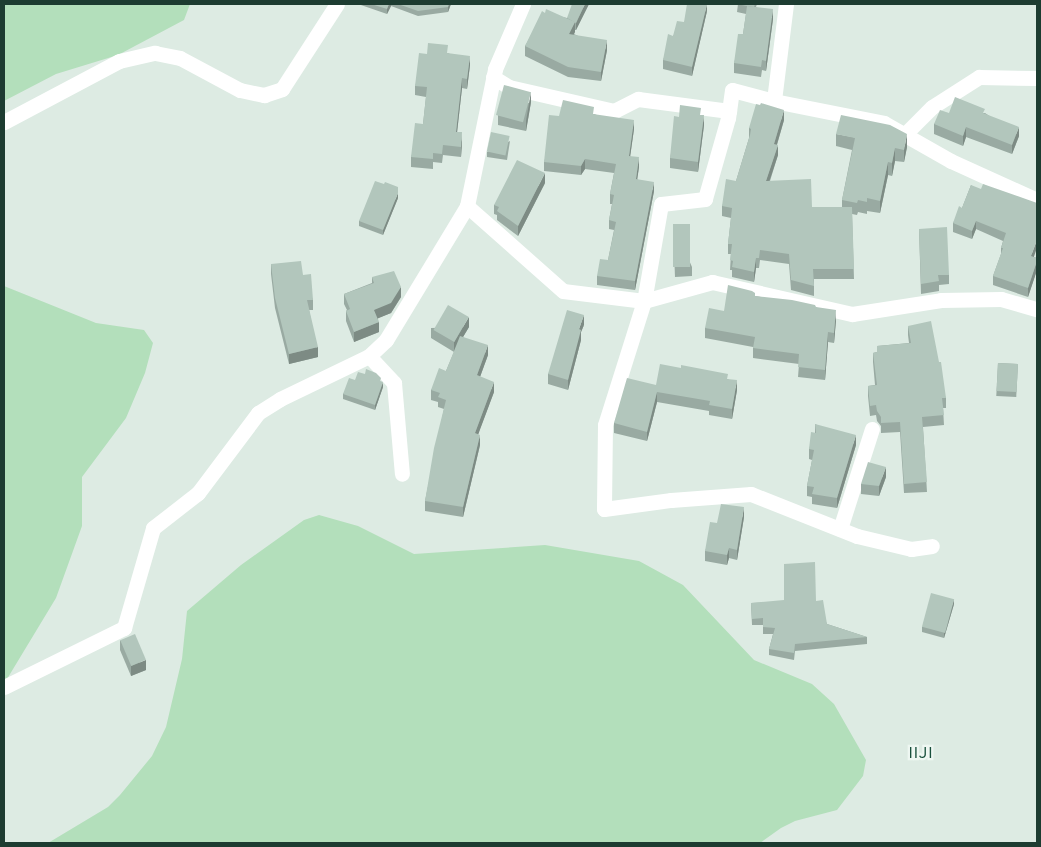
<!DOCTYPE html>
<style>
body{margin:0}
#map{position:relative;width:1041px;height:847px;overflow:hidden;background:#ddebe3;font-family:Figtree,sans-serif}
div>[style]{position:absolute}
.green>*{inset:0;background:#b3dfbb}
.minor>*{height:15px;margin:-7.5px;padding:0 7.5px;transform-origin:7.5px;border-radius:7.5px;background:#fff}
.wall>*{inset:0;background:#99aaa2;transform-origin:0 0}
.shaded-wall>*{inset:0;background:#7d8b84}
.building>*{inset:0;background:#b2c6bc;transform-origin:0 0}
span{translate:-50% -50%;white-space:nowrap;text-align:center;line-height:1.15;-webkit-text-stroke:4.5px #eef7f2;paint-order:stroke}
.quarter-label{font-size:16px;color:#18503c;letter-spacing:1px}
.frame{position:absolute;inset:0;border:5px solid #1d3c31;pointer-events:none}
</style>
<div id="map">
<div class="green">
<i style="clip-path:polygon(4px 4px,190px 4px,184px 20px,118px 55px,56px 74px,4px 101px)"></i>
<i style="clip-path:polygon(4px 286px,96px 323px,144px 330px,153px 343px,145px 373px,126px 418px,82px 477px,82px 526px,56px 598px,4px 684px)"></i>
<i style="clip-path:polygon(319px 515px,358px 526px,414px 554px,545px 545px,639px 561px,683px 585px,754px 660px,812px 684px,834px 704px,866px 760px,863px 776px,837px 810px,795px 821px,781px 828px,760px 843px,48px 843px,108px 807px,120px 795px,152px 756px,166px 727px,182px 659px,187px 611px,241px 565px,304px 520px)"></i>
</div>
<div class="minor">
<i style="left:786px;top:4px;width:98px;rotate:97.1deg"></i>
<i style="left:774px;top:101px;width:112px;rotate:11.3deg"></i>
<i style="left:884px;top:123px;width:77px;rotate:29.6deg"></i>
<i style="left:951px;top:161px;width:94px;rotate:24.4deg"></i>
<i style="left:493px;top:77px;width:19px;rotate:32deg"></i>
<i style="left:509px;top:87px;width:108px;rotate:12.9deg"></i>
<i style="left:614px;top:111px;width:27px;rotate:-27deg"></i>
<i style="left:638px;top:99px;width:92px;rotate:7.5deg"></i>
<i style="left:774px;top:101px;width:43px;rotate:-165.3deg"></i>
<i style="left:732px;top:90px;width:28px;rotate:98deg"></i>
<i style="left:728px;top:118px;width:84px;rotate:105.9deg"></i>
<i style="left:705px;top:199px;width:44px;rotate:173.5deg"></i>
<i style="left:661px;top:204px;width:98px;rotate:99.9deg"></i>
<i style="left:644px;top:301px;width:130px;rotate:107.5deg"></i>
<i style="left:605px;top:425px;width:84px;rotate:90.7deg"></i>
<i style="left:604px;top:509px;width:68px;rotate:-7.7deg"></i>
<i style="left:671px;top:500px;width:80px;rotate:-4.3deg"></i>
<i style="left:751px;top:494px;width:114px;rotate:21.6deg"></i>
<i style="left:857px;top:536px;width:56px;rotate:13.5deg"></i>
<i style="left:911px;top:549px;width:21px;rotate:-8deg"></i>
<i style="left:4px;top:122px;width:130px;rotate:-27.9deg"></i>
<i style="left:119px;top:61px;width:37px;rotate:-13deg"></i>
<i style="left:155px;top:53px;width:25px;rotate:11deg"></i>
<i style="left:180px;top:58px;width:68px;rotate:28.1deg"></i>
<i style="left:240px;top:90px;width:25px;rotate:12deg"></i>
<i style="left:264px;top:95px;width:19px;rotate:-18deg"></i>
<i style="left:282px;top:89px;width:101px;rotate:-57.1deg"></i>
<i style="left:905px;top:134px;width:38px;rotate:-45deg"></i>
<i style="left:932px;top:107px;width:56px;rotate:-32.6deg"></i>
<i style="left:979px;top:77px;width:58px;rotate:1deg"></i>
<i style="left:467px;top:206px;width:128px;rotate:41.5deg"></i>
<i style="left:563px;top:291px;width:82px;rotate:7deg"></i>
<i style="left:644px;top:301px;width:71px;rotate:-15.6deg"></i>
<i style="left:712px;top:282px;width:144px;rotate:12.9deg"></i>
<i style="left:852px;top:314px;width:90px;rotate:-8.9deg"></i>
<i style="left:941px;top:300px;width:60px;rotate:-1deg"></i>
<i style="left:1001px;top:299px;width:37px;rotate:16deg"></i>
<i style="left:369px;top:356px;width:37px;rotate:47deg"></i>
<i style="left:394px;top:383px;width:91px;rotate:85deg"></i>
<i style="left:840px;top:529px;width:105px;rotate:-72.3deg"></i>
<i style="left:4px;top:687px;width:134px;rotate:-26.2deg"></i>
<i style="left:124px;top:628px;width:104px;rotate:-73.8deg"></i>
<i style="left:153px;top:528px;width:57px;rotate:-37.9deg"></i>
<i style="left:198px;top:493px;width:100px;rotate:-53.1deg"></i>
<i style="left:258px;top:413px;width:26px;rotate:-32deg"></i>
<i style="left:280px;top:399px;width:99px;rotate:-25.8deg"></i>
<i style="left:369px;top:356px;width:23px;rotate:-43deg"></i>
<i style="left:386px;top:340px;width:157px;rotate:-58.8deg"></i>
<i style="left:467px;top:206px;width:140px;rotate:-78.4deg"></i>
<i style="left:495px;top:69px;width:71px;rotate:-66.7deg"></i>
</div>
<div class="wall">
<i style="clip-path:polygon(358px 4px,451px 4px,448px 12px,418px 16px,391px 6px,387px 14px)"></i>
<i style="clip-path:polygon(589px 4px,576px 30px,575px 30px,574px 34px,607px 50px,601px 81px,568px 77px,525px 56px,525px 46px,545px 13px,567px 18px)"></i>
<i style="clip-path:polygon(738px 4px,757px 4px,756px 7px,773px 19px,766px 71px,762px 70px,761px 77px,734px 73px,734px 63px,743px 34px,746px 14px,737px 12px)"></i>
<i style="clip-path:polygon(707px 11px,692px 76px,663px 69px,663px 60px,673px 36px,684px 22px)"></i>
<i style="clip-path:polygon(448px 53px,470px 65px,467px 89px,462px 88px,457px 132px,462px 142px,461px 157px,443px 155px,442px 163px,433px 162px,433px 169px,411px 167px,411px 157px,423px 124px,426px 97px,415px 95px,415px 86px,427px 54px)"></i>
<i style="clip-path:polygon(531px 102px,526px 131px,498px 125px,498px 115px)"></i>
<i style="clip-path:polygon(949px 113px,985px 113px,1019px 136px,1012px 154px,966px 137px,963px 146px,934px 134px,934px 124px)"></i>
<i style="clip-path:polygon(594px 114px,634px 129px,630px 156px,639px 167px,637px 179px,654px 191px,635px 290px,597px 285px,597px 276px,608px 260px,614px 230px,609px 229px,609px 220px,612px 204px,610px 204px,610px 194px,614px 173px,585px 169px,581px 175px,544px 171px,544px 162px,559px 116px)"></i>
<i style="clip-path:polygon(701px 115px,704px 125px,698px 172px,670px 168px,670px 158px,679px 117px)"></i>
<i style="clip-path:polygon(784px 120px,777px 145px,778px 155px,770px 181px,812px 207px,842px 207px,842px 200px,852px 150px,836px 146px,836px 134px,907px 147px,904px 162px,895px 161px,892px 176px,888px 175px,880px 213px,867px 211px,867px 214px,858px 212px,857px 215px,852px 214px,854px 279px,814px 279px,814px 296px,791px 290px,789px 264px,760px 260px,759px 268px,756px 268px,754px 282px,732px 277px,732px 270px,730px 270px,731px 254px,728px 254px,728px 244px,731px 218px,722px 216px,722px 206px,736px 181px,749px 138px,749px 128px)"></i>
<i style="clip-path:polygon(510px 141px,507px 160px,487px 157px,487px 152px)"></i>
<i style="clip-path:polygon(545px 183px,518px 236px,497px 220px,497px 215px,494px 214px,494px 205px)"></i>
<i style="clip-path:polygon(971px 185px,1034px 257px,1037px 258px,1037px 270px,1028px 297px,993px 285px,993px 276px,1001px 254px,1001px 248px,1003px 241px,976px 229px,972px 239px,953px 232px,953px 223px,962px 208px)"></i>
<i style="clip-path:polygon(398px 198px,383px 235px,359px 226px,359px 221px)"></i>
<i style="clip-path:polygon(673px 224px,692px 267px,692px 276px,675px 277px)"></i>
<i style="clip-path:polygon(919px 229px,949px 275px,949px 284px,939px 285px,939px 291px,921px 294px)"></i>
<i style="clip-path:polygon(271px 264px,303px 275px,313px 300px,313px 310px,309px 310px,318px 357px,289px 364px,275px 308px,271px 274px)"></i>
<i style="clip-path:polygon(372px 277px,401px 297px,391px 313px,378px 318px,379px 332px,354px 342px,346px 321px,346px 311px,347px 310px,344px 304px,344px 294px,372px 283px)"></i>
<i style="clip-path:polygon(755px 296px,816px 307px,836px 320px,834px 343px,828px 342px,825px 380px,798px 377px,799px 364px,753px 358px,753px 347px,705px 338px,705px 328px,724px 311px)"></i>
<i style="clip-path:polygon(584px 325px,581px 332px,581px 340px,568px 390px,548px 384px,548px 374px)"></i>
<i style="clip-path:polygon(908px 326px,946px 398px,946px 408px,943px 408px,944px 425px,923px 427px,927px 492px,904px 493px,900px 432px,881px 433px,881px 426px,877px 421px,876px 415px,870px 416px,868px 396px,868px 386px,875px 385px,873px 362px,873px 353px,877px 352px,877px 346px,909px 343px,908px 335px)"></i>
<i style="clip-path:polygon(469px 327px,463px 337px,488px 355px,480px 377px,494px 392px,478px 434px,480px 445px,463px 517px,425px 511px,425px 501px,444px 409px,438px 407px,438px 402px,431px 400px,431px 390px,446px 371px,454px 352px,431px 338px,431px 328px)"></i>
<i style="left:998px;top:363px;width:20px;height:33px;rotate:3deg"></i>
<i style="clip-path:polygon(728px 379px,737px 390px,732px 419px,709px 415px,709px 411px,657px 402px,647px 441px,614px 433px,614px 423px,656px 385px)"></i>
<i style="clip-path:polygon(355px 380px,381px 382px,383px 387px,375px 410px,343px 399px,343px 394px)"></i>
<i style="clip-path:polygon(815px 424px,856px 445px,837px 508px,812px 504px,812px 497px,807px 496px,807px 486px,812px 460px,809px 459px,809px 449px,815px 433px)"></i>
<i style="clip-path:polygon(886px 477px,879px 496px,861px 494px,861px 484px)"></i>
<i style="clip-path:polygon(744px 517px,737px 560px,729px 558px,727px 565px,705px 561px,705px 551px,717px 523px)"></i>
<i style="clip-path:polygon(816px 601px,827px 624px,867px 637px,867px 644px,795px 651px,794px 660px,769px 655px,769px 649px,773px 634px,763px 634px,763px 625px,752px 625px,751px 603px)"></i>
<i style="clip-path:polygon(954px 604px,944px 638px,922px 632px,922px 627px)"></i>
<i style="clip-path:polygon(120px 640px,146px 670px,131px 676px,120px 650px)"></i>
</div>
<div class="shaded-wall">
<i style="clip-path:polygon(389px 4px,391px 4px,391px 6px,387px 14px,387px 9px)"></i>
<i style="clip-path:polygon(449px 4px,451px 4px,448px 12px,448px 7px)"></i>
<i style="clip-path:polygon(585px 4px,589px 4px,576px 30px,576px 23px)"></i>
<i style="clip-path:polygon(707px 4px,707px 11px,692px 76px,692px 67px)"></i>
<i style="clip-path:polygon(773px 9px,773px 19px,766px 71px,766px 61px)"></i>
<i style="clip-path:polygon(575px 22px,575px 32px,569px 44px,569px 34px)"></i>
<i style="clip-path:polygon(607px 40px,607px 50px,601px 81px,601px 72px)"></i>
<i style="clip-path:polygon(470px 56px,470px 65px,467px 89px,467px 79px)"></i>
<i style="clip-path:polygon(462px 78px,462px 88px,456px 142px,456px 132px)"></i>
<i style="clip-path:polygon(531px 92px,531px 102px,526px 131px,526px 121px)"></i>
<i style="clip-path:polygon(784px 110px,784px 120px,774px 154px,774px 144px)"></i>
<i style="clip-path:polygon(704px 115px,704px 125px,698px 172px,698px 162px)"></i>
<i style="clip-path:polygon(634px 120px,634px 129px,629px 165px,629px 156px)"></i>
<i style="clip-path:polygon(966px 127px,966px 137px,963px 146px,963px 136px)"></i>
<i style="clip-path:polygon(1019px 127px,1019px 136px,1012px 154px,1012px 145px)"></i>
<i style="clip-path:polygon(462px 132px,462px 142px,461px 157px,461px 147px)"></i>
<i style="clip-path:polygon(907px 134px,907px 147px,904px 162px,904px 150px)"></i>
<i style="clip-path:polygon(778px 145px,778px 155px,766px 191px,766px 181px)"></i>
<i style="clip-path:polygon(895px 148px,895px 161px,892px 176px,892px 163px)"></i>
<i style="clip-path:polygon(639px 157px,639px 167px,636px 188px,636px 179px)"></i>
<i style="clip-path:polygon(585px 159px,585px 169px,581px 175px,581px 166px)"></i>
<i style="clip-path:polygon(888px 162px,888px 175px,880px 213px,880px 201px)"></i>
<i style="clip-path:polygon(545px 173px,545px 183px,518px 236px,518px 226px)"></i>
<i style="clip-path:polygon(654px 182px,654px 191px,635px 290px,635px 281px)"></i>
<i style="clip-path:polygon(398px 193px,398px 198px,383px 235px,383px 230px)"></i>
<i style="clip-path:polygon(976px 221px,976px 229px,972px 239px,972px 231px)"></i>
<i style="clip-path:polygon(1037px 240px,1037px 248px,1031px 265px,1031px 256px)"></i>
<i style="clip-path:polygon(756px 258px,756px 268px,754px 282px,754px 272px)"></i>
<i style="clip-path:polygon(1037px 261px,1037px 270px,1028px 297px,1028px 288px)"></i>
<i style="clip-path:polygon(401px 287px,401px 297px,391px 313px,374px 320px,374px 310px)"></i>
<i style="clip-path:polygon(836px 310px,836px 320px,834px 343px,834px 333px)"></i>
<i style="clip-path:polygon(584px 315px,584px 325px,581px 332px,581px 340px,568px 390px,568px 380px,579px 329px)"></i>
<i style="clip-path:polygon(469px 317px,469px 327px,454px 352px,454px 342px)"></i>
<i style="clip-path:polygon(379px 322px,379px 332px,354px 342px,354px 332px)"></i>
<i style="clip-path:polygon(828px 332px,828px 342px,825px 380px,825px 370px)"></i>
<i style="clip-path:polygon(488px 345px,488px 355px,477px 385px,477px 375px)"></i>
<i style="clip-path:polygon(318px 347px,318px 357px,289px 364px,289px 354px)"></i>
<i style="clip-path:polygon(737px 380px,737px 390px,732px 419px,732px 409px)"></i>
<i style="clip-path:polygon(383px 382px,383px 387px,375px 410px,375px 405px)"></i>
<i style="clip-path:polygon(494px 382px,494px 392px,475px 443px,475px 433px)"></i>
<i style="clip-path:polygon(657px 392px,657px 402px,647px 441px,647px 432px)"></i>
<i style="clip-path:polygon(480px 435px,480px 445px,463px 517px,463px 507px)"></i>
<i style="clip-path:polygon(856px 435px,856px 445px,837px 508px,837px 498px)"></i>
<i style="clip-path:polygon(886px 467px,886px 477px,879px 496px,879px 486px)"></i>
<i style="clip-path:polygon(744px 507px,744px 517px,737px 560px,737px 550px)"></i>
<i style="clip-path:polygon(729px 548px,729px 558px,727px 565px,727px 555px)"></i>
<i style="clip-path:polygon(954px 599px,954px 604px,944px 638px,944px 633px)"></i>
<i style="clip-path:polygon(146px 660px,146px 670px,131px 676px,131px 666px)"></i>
</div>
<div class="building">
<i style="clip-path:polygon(371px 4px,389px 4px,387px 9px)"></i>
<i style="clip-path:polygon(398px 4px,449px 4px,448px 7px,418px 11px)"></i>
<i style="clip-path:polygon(572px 4px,585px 4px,576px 23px,567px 18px)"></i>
<i style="clip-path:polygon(687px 4px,707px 4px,692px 67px,663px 60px,668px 34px,673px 36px,677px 21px,684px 22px)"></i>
<i style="clip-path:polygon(737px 4px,755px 4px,754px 7px,747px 6px)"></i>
<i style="clip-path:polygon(747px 6px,773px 9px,766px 61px,762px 60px,761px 67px,734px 63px,738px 34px,743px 34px)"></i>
<i style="clip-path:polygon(546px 9px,575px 22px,569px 34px,607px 40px,601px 72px,568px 67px,525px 46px,542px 11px,545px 13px)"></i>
<i style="clip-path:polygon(428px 43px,448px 45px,447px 53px,470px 56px,467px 79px,462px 78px,456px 132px,462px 132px,461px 147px,443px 145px,442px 154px,433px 153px,433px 159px,411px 157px,415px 123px,423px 124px,427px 87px,415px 86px,419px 53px,427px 54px)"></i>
<i style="left:504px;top:85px;width:28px;height:31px;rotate:15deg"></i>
<i style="clip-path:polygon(955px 97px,985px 109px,983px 113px,1019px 127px,1012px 145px,966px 127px,963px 136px,934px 124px,940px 110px,949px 113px)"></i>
<i style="clip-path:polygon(563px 100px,594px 107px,593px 114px,634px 120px,629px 156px,639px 157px,636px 179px,654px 182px,635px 281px,597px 276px,600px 259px,608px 260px,616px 222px,609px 220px,614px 195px,610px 194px,616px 164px,585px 159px,581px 166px,544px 162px,549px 115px,559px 116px)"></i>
<i style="clip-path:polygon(761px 103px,784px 110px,774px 144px,778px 145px,766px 181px,811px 179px,812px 207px,852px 207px,854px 269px,813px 269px,814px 286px,791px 280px,789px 254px,760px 250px,759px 258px,756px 258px,754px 272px,732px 267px,733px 261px,730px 260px,732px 244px,728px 244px,732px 208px,722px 206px,726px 179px,736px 181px,750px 135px,751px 129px,749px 128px,756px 104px,760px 105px)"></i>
<i style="clip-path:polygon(680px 105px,701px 108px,700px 115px,704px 115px,698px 162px,670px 158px,674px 116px,679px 117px)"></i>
<i style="clip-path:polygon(841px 115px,890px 125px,907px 134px,904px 150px,895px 148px,892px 163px,888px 162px,880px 201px,867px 198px,867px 202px,858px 200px,857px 203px,842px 200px,855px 138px,836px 134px)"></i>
<i style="left:491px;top:132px;width:19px;height:20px;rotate:12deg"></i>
<i style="clip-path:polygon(517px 160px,545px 173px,518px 226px,497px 211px,499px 207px,494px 205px)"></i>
<i style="clip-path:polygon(375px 181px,384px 184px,385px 182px,398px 187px,398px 193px,383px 230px,359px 221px)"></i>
<i style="clip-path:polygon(983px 184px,1037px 203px,1037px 240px,1031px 256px,1037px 258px,1037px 261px,1028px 288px,993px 276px,1003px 248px,1001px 248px,1006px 233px,976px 221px,972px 231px,953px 223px,959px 206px,962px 208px,971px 185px,981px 189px)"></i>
<i style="left:673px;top:224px;width:17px;height:43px"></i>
<i style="clip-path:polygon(947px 227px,949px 275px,938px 275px,939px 281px,921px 284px,919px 229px)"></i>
<i style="clip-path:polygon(301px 261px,303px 275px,311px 274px,313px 300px,307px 300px,318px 347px,289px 354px,275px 298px,271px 264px)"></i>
<i style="clip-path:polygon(394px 271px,401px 287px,391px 303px,374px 310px,379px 322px,354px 332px,346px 311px,350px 309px,344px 294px,374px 283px,372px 277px)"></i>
<i style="clip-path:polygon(728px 285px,752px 291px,755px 293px,755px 296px,792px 300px,815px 305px,816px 307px,836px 310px,834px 333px,828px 332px,825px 370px,798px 367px,799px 354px,753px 348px,755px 337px,705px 328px,709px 308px,724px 311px)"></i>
<i style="left:448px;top:305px;width:24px;height:29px;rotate:30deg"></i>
<i style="clip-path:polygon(567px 310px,584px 315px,579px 329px,581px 330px,568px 380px,548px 374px)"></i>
<i style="clip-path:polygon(931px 321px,939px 362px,941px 362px,946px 398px,942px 398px,944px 415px,922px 417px,927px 482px,904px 484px,900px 422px,881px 423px,881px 417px,877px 411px,876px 405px,870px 406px,868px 386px,877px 385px,873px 353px,877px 352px,877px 346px,911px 343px,908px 326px)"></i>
<i style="clip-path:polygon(460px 336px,488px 345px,477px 375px,494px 382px,475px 433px,480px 435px,463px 507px,425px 501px,434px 448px,446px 400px,438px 397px,440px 393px,431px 390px,439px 368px,446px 371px)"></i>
<i style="left:998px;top:363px;width:20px;height:28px;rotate:3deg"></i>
<i style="clip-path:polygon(660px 364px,681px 368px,681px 365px,728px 374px,727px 379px,737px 380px,732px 409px,709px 405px,710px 401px,657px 392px,647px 432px,614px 423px,627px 378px,656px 385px)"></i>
<i style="clip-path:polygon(366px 369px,376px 373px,381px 378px,380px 381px,383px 382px,375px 405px,343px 394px,349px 378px,355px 380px,358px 372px,365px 374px)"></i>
<i style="clip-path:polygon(815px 424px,856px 435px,837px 498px,812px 494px,814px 487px,807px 486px,814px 450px,809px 449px,811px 432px,816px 433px)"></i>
<i style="clip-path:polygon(868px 462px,886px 467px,879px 486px,861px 484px)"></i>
<i style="clip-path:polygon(721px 504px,744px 507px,737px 550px,729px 548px,727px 555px,705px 551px,710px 522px,717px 523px)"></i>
<i style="clip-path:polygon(815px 562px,816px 601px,823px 600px,827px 624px,867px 637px,795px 644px,794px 653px,769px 649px,775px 628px,763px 627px,763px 618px,752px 619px,751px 603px,784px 600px,784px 564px)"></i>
<i style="left:931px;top:593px;width:24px;height:35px;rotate:15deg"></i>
<i style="left:135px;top:634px;width:28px;height:16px;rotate:67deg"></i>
</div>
<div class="quarter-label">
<span style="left:921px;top:753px">IIJI</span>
</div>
<div class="frame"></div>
</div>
